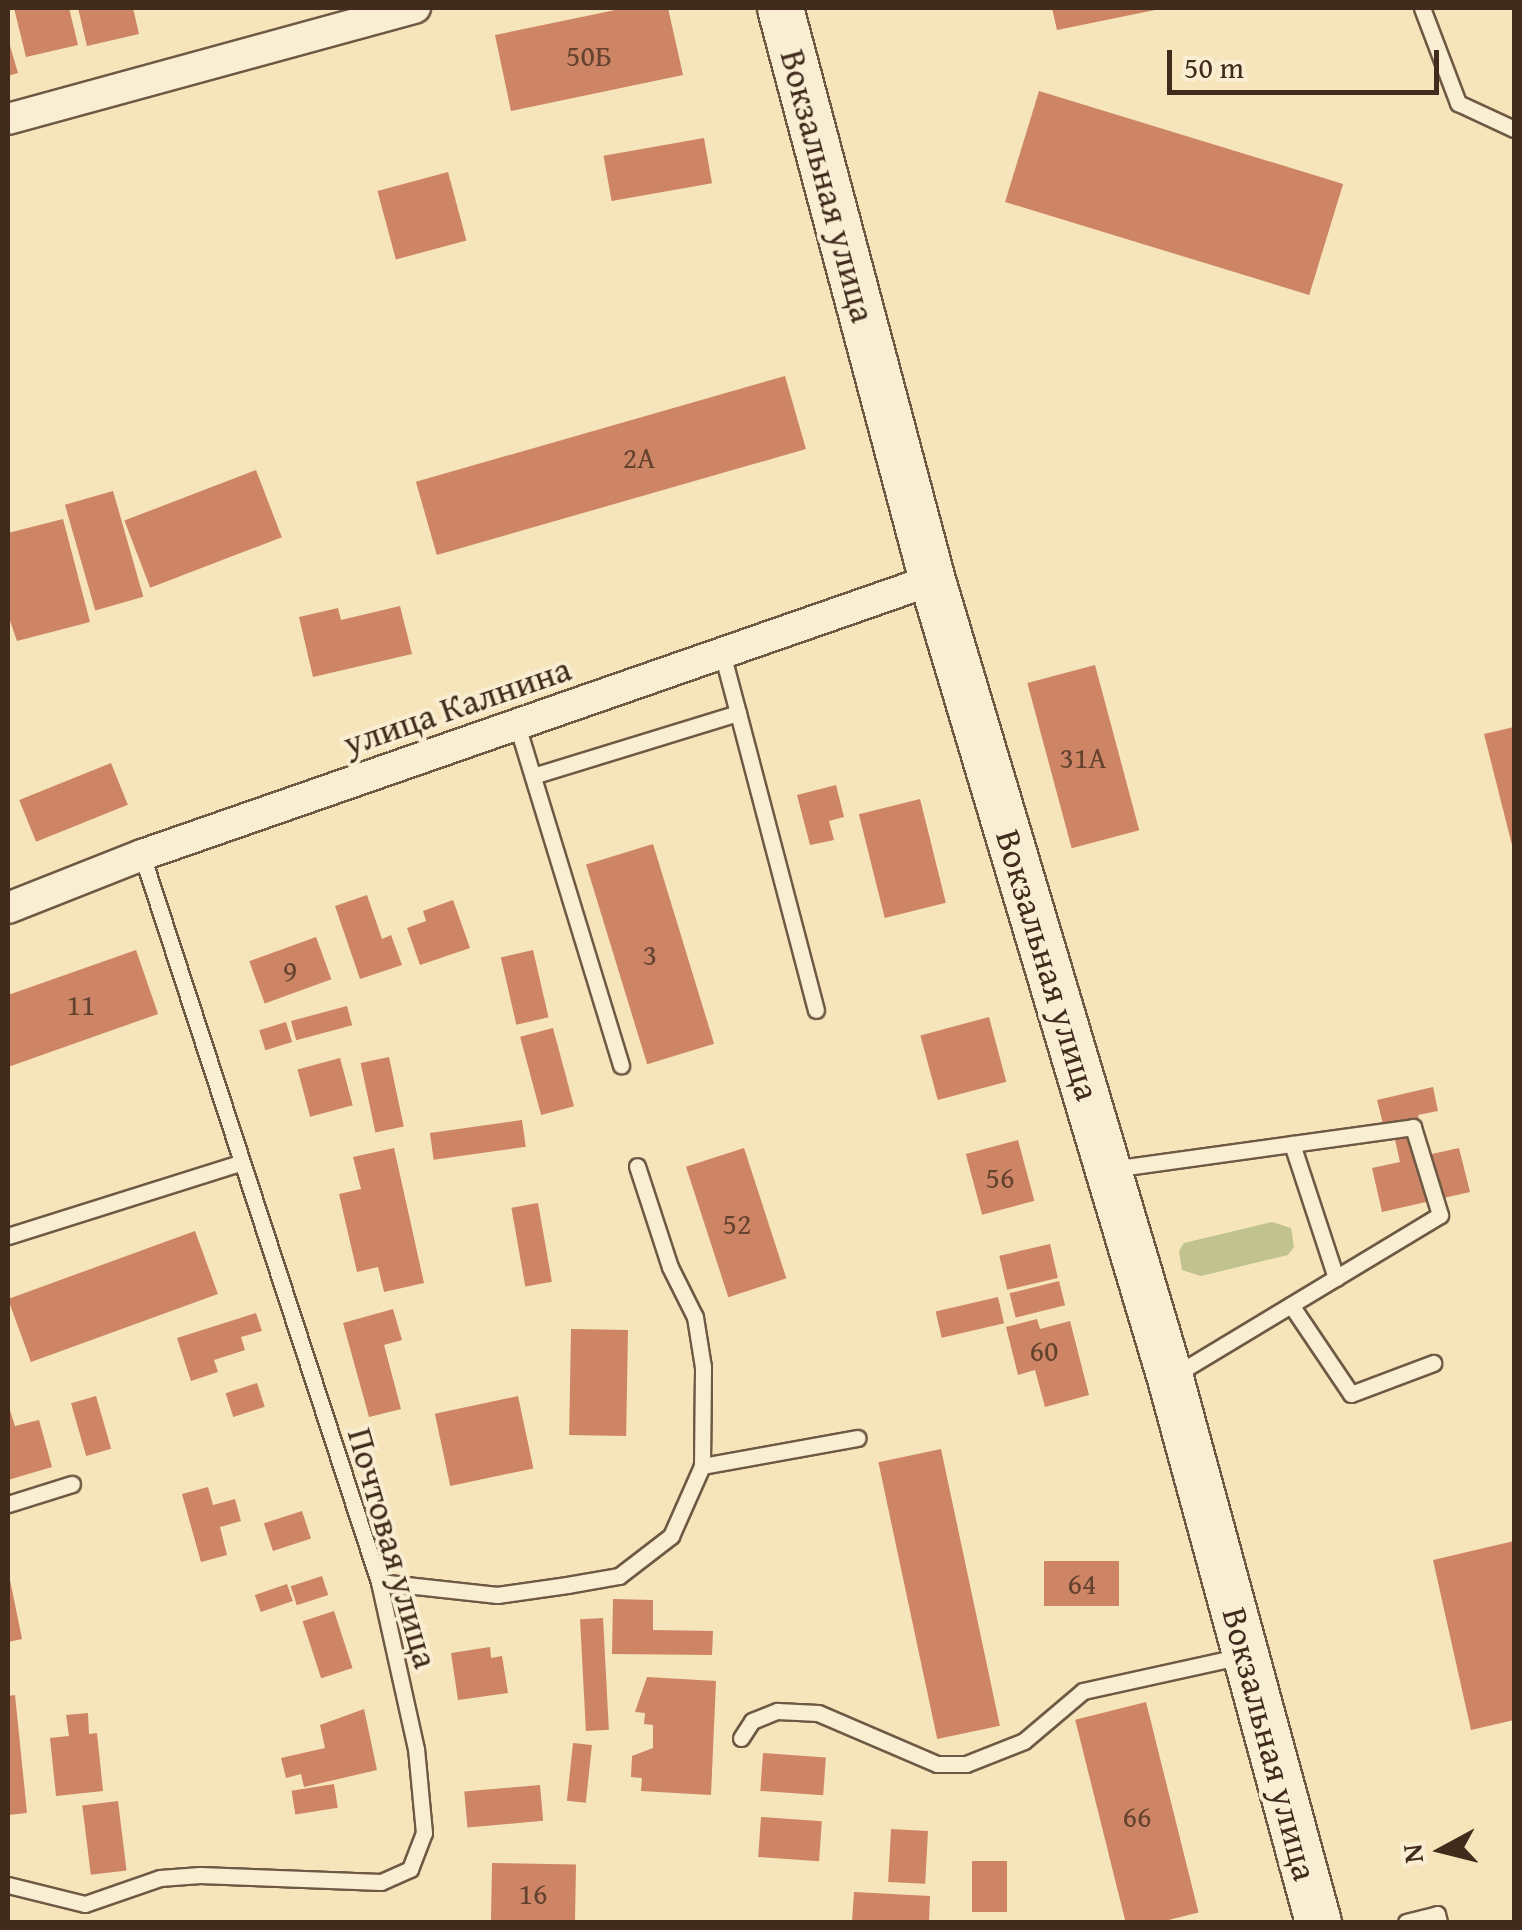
<!DOCTYPE html>
<meta charset="utf-8">
<style>
body{margin:0}
#map{position:relative;width:1522px;height:1930px;overflow:hidden;background:#f6e4ba;font-family:"Gentium Book Plus",serif}
div>[style]{position:absolute}
.green>*{inset:0;background:#c0c38d}
.building>*{inset:0;background:#cd8566;transform-origin:0 0}
.roads{filter:drop-shadow(2px 0 #6e5944) drop-shadow(-2px 0 #6e5944) drop-shadow(0 2px #6e5944) drop-shadow(0 -2px #6e5944)}
.service>*{height:15px;margin:-7.5px;padding:0 7.5px;transform-origin:7.5px;border-radius:7.5px;background:#f9edd2}
.minor>*{height:30px;margin:-15px;padding:0 15px;transform-origin:15px;border-radius:15px;background:#f9edd2}
.secondary>*{height:45px;margin:-22.5px;padding:0 22.5px;transform-origin:22.5px;border-radius:22.5px;background:#f9edd2}
span{translate:-50% -50%;white-space:nowrap;text-align:center;line-height:1.15;-webkit-text-stroke:8px #f9edd2;paint-order:stroke}
.number-label{font-size:30px;color:#63422e}
.number-label span{-webkit-text-stroke-width:0}
.street-label{font-size:35px;color:#402b1c}
.frame{position:absolute;inset:0;border:10px solid #402b1c;pointer-events:none}
.north{position:absolute;left:1392px;top:1800px;width:100px;height:100px;-webkit-text-stroke:8px #f9edd2;paint-order:stroke;rotate:263deg;font-size:28px;font-weight:700;line-height:40px;text-align:center;color:#402b1c}
.north::after{content:'';display:block;margin:auto;width:35px;height:45px;background:#402b1c;clip-path:polygon(50% 0,100% 100%,50% 72%,0 100%)}
.scale{position:absolute;left:1167px;top:50px;width:272px;height:45px;box-sizing:border-box;border:5px solid #402b1c;border-top:0;padding-left:12px;font-size:30px;line-height:35px;white-space:nowrap;color:#402b1c;-webkit-text-stroke:8px #f9edd2;paint-order:stroke}
</style>
<div id="map">
<div class="green">
<i style="clip-path:polygon(1272px 1222px,1291px 1228px,1294px 1247px,1288px 1255px,1201px 1276px,1182px 1270px,1179px 1251px,1184px 1243px)"></i>
</div>
<div class="building">
<i style="clip-path:polygon(14px 8px,69px 8px,78px 45px,26px 57px)"></i>
<i style="clip-path:polygon(78px 8px,133px 8px,139px 34px,87px 46px)"></i>
<i style="clip-path:polygon(625px 8px,668px 8px,683px 75px,511px 111px,495px 35px)"></i>
<i style="clip-path:polygon(1052px 8px,1159px 8px,1160px 9px,1057px 30px)"></i>
<i style="clip-path:polygon(8px 39px,18px 73px,8px 76px)"></i>
<i style="left:1039px;top:91px;width:318px;height:116px;rotate:17deg"></i>
<i style="left:704px;top:138px;width:46px;height:102px;rotate:80deg"></i>
<i style="left:448px;top:172px;width:71px;height:73px;rotate:75deg"></i>
<i style="left:785px;top:376px;width:76px;height:384px;rotate:74deg"></i>
<i style="left:256px;top:470px;width:72px;height:141px;rotate:69deg"></i>
<i style="left:113px;top:491px;width:110px;height:50px;rotate:74deg"></i>
<i style="clip-path:polygon(63px 519px,90px 622px,17px 641px,8px 615px,8px 533px)"></i>
<i style="clip-path:polygon(400px 606px,412px 654px,313px 677px,299px 617px,338px 608px,341px 620px)"></i>
<i style="left:1095px;top:665px;width:171px;height:70px;rotate:75deg"></i>
<i style="clip-path:polygon(1514px 727px,1514px 849px,1513px 849px,1484px 734px)"></i>
<i style="left:111px;top:763px;width:45px;height:99px;rotate:68deg"></i>
<i style="clip-path:polygon(836px 785px,844px 817px,829px 821px,834px 840px,810px 845px,797px 795px)"></i>
<i style="left:920px;top:799px;width:107px;height:63px;rotate:76deg"></i>
<i style="left:653px;top:844px;width:209px;height:70px;rotate:73deg"></i>
<i style="clip-path:polygon(367px 895px,382px 939px,391px 935px,402px 965px,360px 979px,335px 906px)"></i>
<i style="clip-path:polygon(453px 900px,470px 948px,420px 965px,407px 928px,426px 921px,423px 911px)"></i>
<i style="left:316px;top:937px;width:45px;height:71px;rotate:70deg"></i>
<i style="clip-path:polygon(136px 950px,158px 1014px,8px 1067px,8px 995px)"></i>
<i style="left:533px;top:950px;width:69px;height:33px;rotate:77deg"></i>
<i style="left:347px;top:1006px;width:20px;height:58px;rotate:75deg"></i>
<i style="left:989px;top:1017px;width:67px;height:71px;rotate:75deg"></i>
<i style="left:286px;top:1022px;width:21px;height:28px;rotate:73deg"></i>
<i style="left:553px;top:1028px;width:81px;height:34px;rotate:75deg"></i>
<i style="left:389px;top:1057px;width:71px;height:29px;rotate:78deg"></i>
<i style="left:340px;top:1058px;width:49px;height:44px;rotate:75deg"></i>
<i style="clip-path:polygon(1433px 1087px,1438px 1111px,1418px 1115px,1427px 1155px,1459px 1148px,1470px 1192px,1382px 1212px,1372px 1168px,1400px 1162px,1391px 1122px,1383px 1124px,1377px 1100px)"></i>
<i style="left:522px;top:1120px;width:27px;height:93px;rotate:82deg"></i>
<i style="left:1018px;top:1140px;width:63px;height:54px;rotate:75deg"></i>
<i style="clip-path:polygon(394px 1148px,424px 1283px,384px 1292px,378px 1267px,357px 1272px,339px 1194px,361px 1189px,353px 1157px)"></i>
<i style="left:744px;top:1148px;width:137px;height:61px;rotate:72deg"></i>
<i style="left:538px;top:1203px;width:80px;height:27px;rotate:80deg"></i>
<i style="left:195px;top:1231px;width:67px;height:199px;rotate:70deg"></i>
<i style="left:1050px;top:1244px;width:35px;height:52px;rotate:77deg"></i>
<i style="left:1059px;top:1281px;width:25px;height:51px;rotate:76deg"></i>
<i style="left:998px;top:1297px;width:27px;height:64px;rotate:77deg"></i>
<i style="clip-path:polygon(393px 1309px,402px 1340px,384px 1345px,401px 1409px,369px 1417px,343px 1323px)"></i>
<i style="clip-path:polygon(256px 1313px,262px 1331px,241px 1337px,245px 1350px,214px 1360px,218px 1372px,191px 1381px,177px 1338px)"></i>
<i style="clip-path:polygon(1037px 1319px,1040px 1329px,1070px 1321px,1089px 1395px,1045px 1407px,1035px 1370px,1018px 1375px,1006px 1327px)"></i>
<i style="left:571px;top:1329px;width:57px;height:106px;rotate:1deg"></i>
<i style="left:257px;top:1383px;width:25px;height:33px;rotate:72deg"></i>
<i style="left:96px;top:1396px;width:55px;height:26px;rotate:74deg"></i>
<i style="left:518px;top:1396px;width:74px;height:85px;rotate:78deg"></i>
<i style="clip-path:polygon(8px 1404px,15px 1426px,39px 1420px,52px 1467px,8px 1480px)"></i>
<i style="left:941px;top:1449px;width:283px;height:64px;rotate:78deg"></i>
<i style="clip-path:polygon(208px 1487px,213px 1505px,235px 1499px,241px 1521px,220px 1527px,227px 1555px,201px 1562px,182px 1494px)"></i>
<i style="left:302px;top:1511px;width:29px;height:40px;rotate:72deg"></i>
<i style="clip-path:polygon(1514px 1541px,1514px 1720px,1471px 1730px,1433px 1560px)"></i>
<i style="left:1044px;top:1561px;width:75px;height:45px"></i>
<i style="clip-path:polygon(9px 1575px,22px 1639px,8px 1642px,8px 1576px)"></i>
<i style="left:322px;top:1576px;width:20px;height:33px;rotate:72deg"></i>
<i style="left:287px;top:1584px;width:18px;height:34px;rotate:71deg"></i>
<i style="clip-path:polygon(613px 1599px,653px 1600px,653px 1630px,713px 1631px,712px 1655px,612px 1654px)"></i>
<i style="left:334px;top:1611px;width:60px;height:33px;rotate:72deg"></i>
<i style="left:603px;top:1618px;width:112px;height:23px;rotate:87deg"></i>
<i style="clip-path:polygon(490px 1647px,491px 1658px,502px 1656px,508px 1693px,458px 1700px,451px 1653px)"></i>
<i style="clip-path:polygon(647px 1677px,716px 1681px,711px 1795px,641px 1791px,642px 1778px,631px 1777px,632px 1756px,653px 1748px,653px 1725px,644px 1724px,645px 1713px,635px 1712px)"></i>
<i style="clip-path:polygon(15px 1695px,27px 1813px,8px 1815px,8px 1696px)"></i>
<i style="left:1146px;top:1702px;width:217px;height:73px;rotate:76deg"></i>
<i style="clip-path:polygon(364px 1709px,377px 1770px,304px 1787px,301px 1774px,286px 1778px,281px 1758px,325px 1748px,320px 1725px)"></i>
<i style="clip-path:polygon(88px 1713px,89px 1734px,97px 1733px,103px 1791px,56px 1796px,50px 1738px,69px 1736px,66px 1715px)"></i>
<i style="left:573px;top:1743px;width:19px;height:58px;rotate:6deg"></i>
<i style="left:763px;top:1753px;width:63px;height:38px;rotate:4deg"></i>
<i style="left:334px;top:1784px;width:24px;height:43px;rotate:81deg"></i>
<i style="left:540px;top:1785px;width:36px;height:76px;rotate:85deg"></i>
<i style="left:118px;top:1801px;width:70px;height:36px;rotate:83deg"></i>
<i style="left:761px;top:1817px;width:61px;height:40px;rotate:4deg"></i>
<i style="left:891px;top:1829px;width:37px;height:53px;rotate:3deg"></i>
<i style="left:972px;top:1861px;width:35px;height:51px"></i>
<i style="left:492px;top:1863px;width:84px;height:59px;rotate:1deg"></i>
<i style="clip-path:polygon(854px 1892px,930px 1896px,929px 1922px,852px 1922px)"></i>
</div>
<div class="roads">
<div class="service">
<i style="left:1422px;top:8px;width:102px;rotate:69.2deg"></i>
<i style="left:1458px;top:103px;width:62px;rotate:24.9deg"></i>
<i style="left:738px;top:713px;width:307px;rotate:75.3deg"></i>
<i style="left:517px;top:725px;width:356px;rotate:73deg"></i>
<i style="left:533px;top:776px;width:214px;rotate:-17.1deg"></i>
<i style="left:738px;top:713px;width:62px;rotate:-104.9deg"></i>
<i style="left:1292px;top:1144px;width:141px;rotate:71.8deg"></i>
<i style="left:1112px;top:1169px;width:304px;rotate:-7.9deg"></i>
<i style="left:1413px;top:1127px;width:92px;rotate:72.9deg"></i>
<i style="left:1440px;top:1215px;width:312px;rotate:148.9deg"></i>
<i style="left:8px;top:1236px;width:245px;rotate:-17.5deg"></i>
<i style="left:1291px;top:1305px;width:107px;rotate:56deg"></i>
<i style="left:1351px;top:1394px;width:88px;rotate:-20.7deg"></i>
<i style="left:702px;top:1466px;width:158px;rotate:-10.2deg"></i>
<i style="left:8px;top:1504px;width:67px;rotate:-17.4deg"></i>
<i style="left:379px;top:1582px;width:119px;rotate:6.3deg"></i>
<i style="left:497px;top:1595px;width:71px;rotate:-8.1deg"></i>
<i style="left:567px;top:1585px;width:53px;rotate:-9.8deg"></i>
<i style="left:619px;top:1576px;width:66px;rotate:-37.6deg"></i>
<i style="left:671px;top:1536px;width:77px;rotate:-66.1deg"></i>
<i style="left:702px;top:1466px;width:99px;rotate:-89.4deg"></i>
<i style="left:703px;top:1367px;width:51px;rotate:-99.1deg"></i>
<i style="left:695px;top:1317px;width:56px;rotate:-116.6deg"></i>
<i style="left:670px;top:1267px;width:106px;rotate:-108.1deg"></i>
<i style="left:741px;top:1738px;width:20px;rotate:-57deg"></i>
<i style="left:752px;top:1721px;width:27px;rotate:-22deg"></i>
<i style="left:777px;top:1711px;width:41px;rotate:2.8deg"></i>
<i style="left:818px;top:1713px;width:129px;rotate:23.2deg"></i>
<i style="left:937px;top:1764px;width:29px"></i>
<i style="left:966px;top:1764px;width:62px;rotate:-21.6deg"></i>
<i style="left:1024px;top:1741px;width:77px;rotate:-40.3deg"></i>
<i style="left:1083px;top:1691px;width:163px;rotate:-12.4deg"></i>
<i style="left:8px;top:1885px;width:79px;rotate:13.9deg"></i>
<i style="left:85px;top:1904px;width:79px;rotate:-19.1deg"></i>
<i style="left:160px;top:1878px;width:40px;rotate:-4.3deg"></i>
<i style="left:200px;top:1875px;width:181px;rotate:2.2deg"></i>
<i style="left:381px;top:1882px;width:32px;rotate:-24deg"></i>
<i style="left:410px;top:1869px;width:39px;rotate:-69deg"></i>
<i style="left:424px;top:1833px;width:84px;rotate:-95.4deg"></i>
<i style="left:416px;top:1749px;width:171px;rotate:-102.5deg"></i>
<i style="left:379px;top:1582px;width:765px;rotate:-108.06deg"></i>
<i style="left:1406px;top:1922px;width:32px;rotate:-14deg"></i>
<i style="left:1437px;top:1914px;width:8px;rotate:76deg"></i>
</div>
<div class="minor">
<i style="left:8px;top:119px;width:422px;rotate:-15.3deg"></i>
<i style="left:8px;top:908px;width:144px;rotate:-21.6deg"></i>
<i style="left:142px;top:855px;width:836px;rotate:-19.19deg"></i>
</div>
<div class="secondary">
<i style="left:780px;top:8px;width:592px;rotate:75.12deg"></i>
<i style="left:932px;top:580px;width:833px;rotate:73.39deg"></i>
<i style="left:1170px;top:1378px;width:564px;rotate:74.78deg"></i>
</div>
</div>
<div class="number-label">
<span style="left:589px;top:55px">50Б</span>
<span style="left:639px;top:457px">2А</span>
<span style="left:1083px;top:757px">31А</span>
<span style="left:650px;top:954px">3</span>
<span style="left:290px;top:970px">9</span>
<span style="left:81px;top:1004px">11</span>
<span style="left:1000px;top:1177px">56</span>
<span style="left:737px;top:1223px">52</span>
<span style="left:1044px;top:1350px">60</span>
<span style="left:1082px;top:1583px">64</span>
<span style="left:1137px;top:1816px">66</span>
<span style="left:533px;top:1893px">16</span>
</div>
<div class="street-label">
<span style="left:828px;top:186px;rotate:75deg">Вокзальная улица</span>
<span style="left:457px;top:706px;rotate:-19deg">улица Калнина</span>
<span style="left:1048px;top:965px;rotate:73deg">Вокзальная улица</span>
<span style="left:393px;top:1548px;rotate:74deg">Почтовая улица</span>
<span style="left:1270px;top:1744px;rotate:75deg">Вокзальная улица</span>
</div>
<div class="frame"></div>
<div class="north">N</div>
<div class="scale">50 m</div>
</div>
